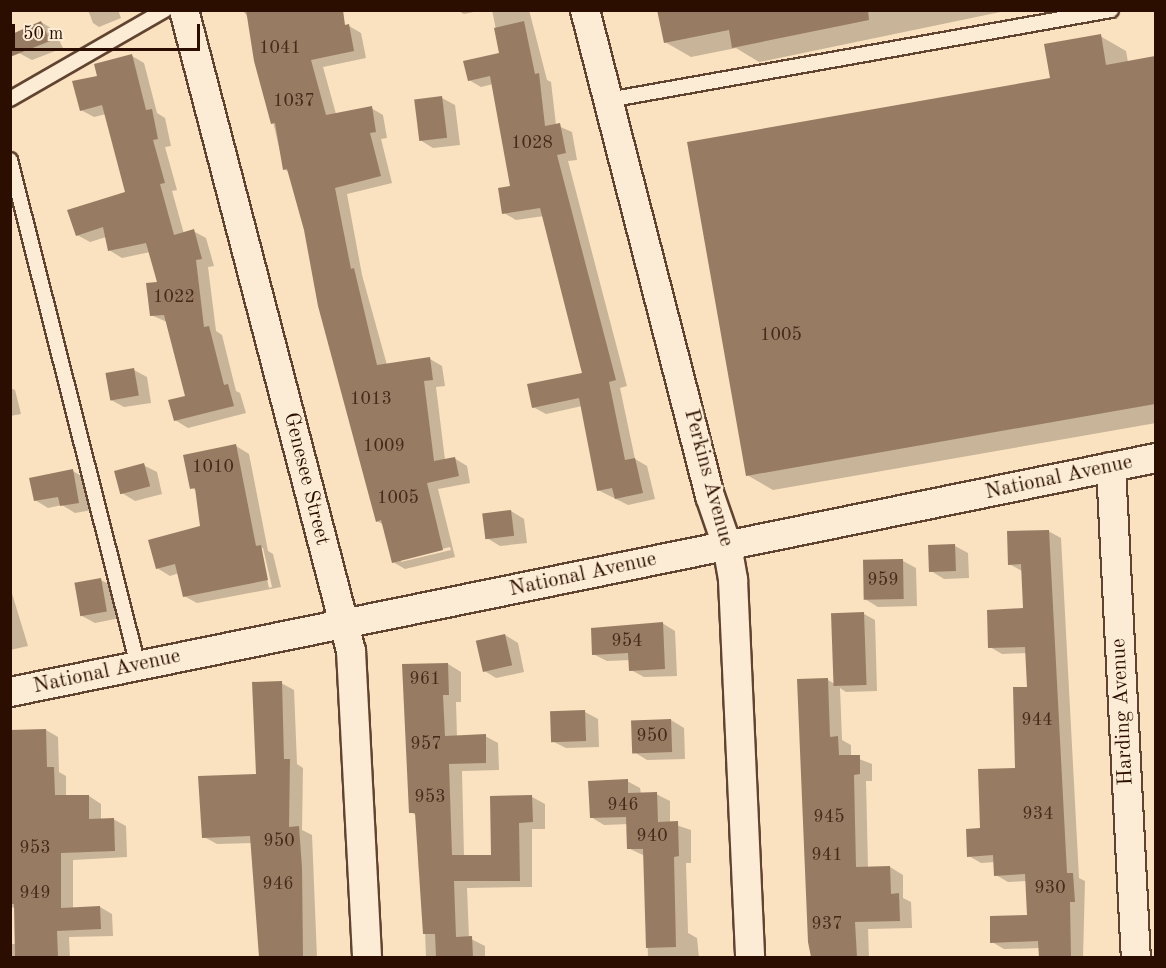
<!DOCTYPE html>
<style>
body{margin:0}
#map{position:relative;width:1166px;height:968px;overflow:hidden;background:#fae1bf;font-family:"Old Standard TT",serif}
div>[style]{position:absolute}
.shadow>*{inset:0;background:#0003}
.building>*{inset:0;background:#977c63;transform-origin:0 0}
.roads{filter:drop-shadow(2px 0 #604330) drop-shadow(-2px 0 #604330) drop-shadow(0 2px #604330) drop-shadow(0 -2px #604330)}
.lane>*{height:14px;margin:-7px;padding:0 7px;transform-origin:7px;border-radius:7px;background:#fcecd5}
.street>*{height:28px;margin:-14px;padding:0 14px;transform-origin:14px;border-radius:14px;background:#fcecd5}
span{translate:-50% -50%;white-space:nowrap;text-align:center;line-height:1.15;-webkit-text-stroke:4.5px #fcecd5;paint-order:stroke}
.number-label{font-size:18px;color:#472a19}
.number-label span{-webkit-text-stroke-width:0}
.street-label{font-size:21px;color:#2c0e00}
.frame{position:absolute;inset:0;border:12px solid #2c0e00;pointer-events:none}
.scale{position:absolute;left:12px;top:24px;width:188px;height:27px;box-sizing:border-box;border:3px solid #2c0e00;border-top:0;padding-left:8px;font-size:18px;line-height:21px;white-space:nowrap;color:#2c0e00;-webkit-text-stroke:4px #fcecd5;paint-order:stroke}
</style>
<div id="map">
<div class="shadow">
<i style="clip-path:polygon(88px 10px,118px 10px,121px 18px,99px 27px,93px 23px)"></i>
<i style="clip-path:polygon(evenodd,242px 10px,309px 10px,315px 33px,349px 26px,361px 33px,366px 58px,323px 67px,336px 114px,371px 108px,383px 115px,387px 138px,381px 139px,392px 183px,347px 194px,362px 275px,387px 365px,430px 359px,442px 366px,445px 386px,436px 387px,445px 460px,454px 458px,467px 466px,470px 483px,438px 489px,455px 557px,405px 569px,393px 562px,384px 525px,377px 521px,306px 230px,289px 172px,284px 169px,249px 18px,242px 10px,450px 547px,451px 550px,401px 562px,401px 559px,450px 547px)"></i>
<i style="clip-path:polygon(457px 10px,483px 10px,464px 14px)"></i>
<i style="clip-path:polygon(492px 10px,529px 10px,547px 80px,551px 82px,556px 125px,572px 132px,577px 160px,568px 161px,627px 386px,620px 388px,635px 459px,647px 466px,655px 499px,628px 505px,598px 490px,582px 406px,546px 414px,533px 407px,584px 374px,544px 216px,516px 220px,504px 213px,512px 188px,493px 84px,481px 87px,469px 80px,501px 54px)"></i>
<i style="clip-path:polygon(659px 10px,1010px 10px,759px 62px,736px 48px,691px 57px,665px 42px)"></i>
<i style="clip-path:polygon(41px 22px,54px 30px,63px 48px,32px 60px,19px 53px)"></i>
<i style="clip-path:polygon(1100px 36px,1126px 51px,1128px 62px,1156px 58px,1156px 423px,773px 490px,747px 475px,1052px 80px)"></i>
<i style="clip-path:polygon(132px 56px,144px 63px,157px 113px,165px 118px,171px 146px,165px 147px,177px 190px,172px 191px,184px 234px,193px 231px,206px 238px,214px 266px,208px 267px,216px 331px,222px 335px,236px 391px,240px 393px,246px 413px,188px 428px,175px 420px,186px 397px,167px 322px,151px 315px,159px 283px,150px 252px,122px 258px,109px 250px,106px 237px,90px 242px,77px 235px,127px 193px,106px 114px,94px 117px,81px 110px,99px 77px)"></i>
<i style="clip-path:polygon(442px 98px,455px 105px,460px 145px,433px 148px,420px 140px)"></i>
<i style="clip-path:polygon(134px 370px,147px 377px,151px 403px,124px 407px,111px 400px)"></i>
<i style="clip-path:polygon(10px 388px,15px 390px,21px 414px,10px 416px)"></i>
<i style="clip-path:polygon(evenodd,236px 446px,249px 454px,268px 551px,273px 554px,281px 587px,197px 603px,184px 596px,179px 573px,170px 576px,157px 568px,202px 527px,197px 491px,192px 488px,236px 446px,260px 548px,263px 548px,272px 587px,269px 588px,260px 548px)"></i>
<i style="clip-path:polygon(143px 465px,157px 472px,162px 494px,135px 501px,122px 493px)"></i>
<i style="clip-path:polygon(73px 471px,86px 479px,92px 510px,75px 513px,62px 505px,48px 508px,35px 500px)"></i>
<i style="clip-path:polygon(511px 511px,524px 519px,527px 543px,500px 546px,487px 538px)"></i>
<i style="clip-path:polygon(1048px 531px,1061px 538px,1079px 878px,1085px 881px,1083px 958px,1040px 958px,1040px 948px,1004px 949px,992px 942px,1029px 917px,1027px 881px,1008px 882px,996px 875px,995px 862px,981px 863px,969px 856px,1016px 769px,1028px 689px,1027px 653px,1002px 654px,990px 647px,1024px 610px,1022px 571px,1009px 564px)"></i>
<i style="clip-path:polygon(955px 546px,968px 553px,969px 578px,944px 579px,931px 571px)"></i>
<i style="clip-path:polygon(903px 561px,916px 568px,917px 606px,878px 607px,865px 599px)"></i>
<i style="clip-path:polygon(101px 580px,114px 587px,120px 618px,95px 623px,82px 616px)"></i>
<i style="clip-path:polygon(10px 587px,28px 646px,10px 650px)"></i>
<i style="clip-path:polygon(864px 614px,875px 620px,877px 691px,846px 692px,840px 688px,842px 740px,851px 745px,851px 756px,872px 764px,872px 781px,866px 781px,868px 868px,890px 867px,903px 875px,903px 898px,911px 902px,912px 928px,868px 929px,869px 958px,812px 958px,798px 680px,828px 680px,835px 684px)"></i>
<i style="clip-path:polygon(662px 623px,675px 631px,677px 676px,644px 677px,631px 670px,630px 660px,607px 661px,593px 654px)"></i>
<i style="clip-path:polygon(505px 635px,518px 643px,524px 672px,496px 678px,483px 670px)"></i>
<i style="clip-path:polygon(448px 664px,461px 672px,461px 702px,456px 702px,457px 737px,485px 736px,498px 743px,499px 770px,462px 771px,464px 857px,492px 856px,532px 797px,545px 804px,545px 829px,532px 829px,532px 887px,467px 888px,469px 938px,485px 946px,485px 958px,426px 958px,423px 875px,419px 873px,417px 816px,411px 812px)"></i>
<i style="clip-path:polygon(281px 683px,294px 690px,297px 764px,303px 768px,302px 830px,312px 835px,317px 958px,261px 958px,252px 843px,217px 844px,204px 837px,258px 776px)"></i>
<i style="clip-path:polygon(585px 712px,598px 719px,599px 747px,566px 748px,552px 741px)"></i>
<i style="clip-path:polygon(671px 720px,684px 728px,685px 759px,647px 760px,634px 752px,633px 722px)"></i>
<i style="clip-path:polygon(46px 730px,58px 737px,59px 772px,66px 776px,66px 796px,89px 796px,101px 804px,101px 820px,113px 819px,126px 826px,127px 857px,73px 860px,73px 909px,100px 907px,112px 914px,113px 936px,69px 937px,70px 958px,12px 958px,12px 944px,17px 944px,16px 909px,10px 906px,10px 731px)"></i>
<i style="clip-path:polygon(627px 781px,640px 788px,641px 794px,656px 794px,670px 801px,670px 823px,691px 830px,691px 863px,686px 863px,688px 933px,697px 938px,699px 958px,648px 958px,645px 856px,628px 848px,628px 824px,604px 825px,591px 817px)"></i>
</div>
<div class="building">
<i style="clip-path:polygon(246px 10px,343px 10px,345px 25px,349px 24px,354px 51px,311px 60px,326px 115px,372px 106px,376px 132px,370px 133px,381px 176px,335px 188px,351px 269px,354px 268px,377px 365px,430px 357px,433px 380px,424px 381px,434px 461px,455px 457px,459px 476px,427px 483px,443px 550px,392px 563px,381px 520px,376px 522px,318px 306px,304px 230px,287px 169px,283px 170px,275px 123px,271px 124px,254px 61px)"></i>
<i style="clip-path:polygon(657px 10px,868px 10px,869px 20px,732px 48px,729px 30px,664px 43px)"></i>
<i style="clip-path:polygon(41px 21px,50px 41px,10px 57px,10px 35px)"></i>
<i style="clip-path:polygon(524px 21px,535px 74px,539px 73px,545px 126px,560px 123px,566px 153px,557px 155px,616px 380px,609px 382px,625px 460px,635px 458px,643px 493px,615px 499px,612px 488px,597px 491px,579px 398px,532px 408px,527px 384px,582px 373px,540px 208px,502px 214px,498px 188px,510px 186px,490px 76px,468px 81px,463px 61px,499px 53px,494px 28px)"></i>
<i style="clip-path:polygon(1101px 34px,1106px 65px,1155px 56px,1155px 404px,746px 476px,687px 142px,1050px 78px,1044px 44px)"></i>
<i style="clip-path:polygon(132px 54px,146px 110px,152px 109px,158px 139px,153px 140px,165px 183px,160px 184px,174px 235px,194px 229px,202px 259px,196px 260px,204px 327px,209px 326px,224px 385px,228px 384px,234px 406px,174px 421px,168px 400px,185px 396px,164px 315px,150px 316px,146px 283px,157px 282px,146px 243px,108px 251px,103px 227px,76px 236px,67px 210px,125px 192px,102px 105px,80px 111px,72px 81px,97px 76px,94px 64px)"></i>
<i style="left:442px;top:96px;width:42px;height:28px;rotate:83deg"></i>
<i style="left:134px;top:368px;width:28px;height:29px;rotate:80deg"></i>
<i style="clip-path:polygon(236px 444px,256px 546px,261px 545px,268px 580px,183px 597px,175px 564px,156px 569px,148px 540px,200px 526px,195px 488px,190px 489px,183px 455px)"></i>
<i style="left:144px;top:463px;width:24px;height:31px;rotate:75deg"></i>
<i style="clip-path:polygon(73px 469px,79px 503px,60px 506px,58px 497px,34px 501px,29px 478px)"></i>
<i style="left:511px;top:510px;width:26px;height:29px;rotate:83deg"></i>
<i style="clip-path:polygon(1049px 530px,1067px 873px,1073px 873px,1075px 902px,1070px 902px,1071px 957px,1039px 957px,1038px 941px,990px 943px,990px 916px,1027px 915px,1025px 874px,994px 876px,993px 855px,967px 857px,966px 829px,980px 828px,978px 769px,1015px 768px,1013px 687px,1027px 687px,1025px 647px,988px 648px,987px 610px,1023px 608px,1021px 564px,1008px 565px,1007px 531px)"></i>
<i style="left:955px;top:544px;width:27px;height:27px;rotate:88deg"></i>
<i style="left:903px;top:559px;width:40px;height:40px;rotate:89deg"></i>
<i style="left:101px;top:578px;width:34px;height:27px;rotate:80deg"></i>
<i style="left:864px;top:612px;width:73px;height:33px;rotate:88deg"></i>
<i style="clip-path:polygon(663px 622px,665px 669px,629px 671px,628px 653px,592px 655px,591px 628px)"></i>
<i style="left:505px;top:634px;width:32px;height:30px;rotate:77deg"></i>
<i style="clip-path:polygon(448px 663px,449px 695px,443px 695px,445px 736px,486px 734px,486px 763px,449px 764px,452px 855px,491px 855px,490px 796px,532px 795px,533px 822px,519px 823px,520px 881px,454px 881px,456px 937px,472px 936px,473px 957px,436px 957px,435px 934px,423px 934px,415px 813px,409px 813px,402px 664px)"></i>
<i style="clip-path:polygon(828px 678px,830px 737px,838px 736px,839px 755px,860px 755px,860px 774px,854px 775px,856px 867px,890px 866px,891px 894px,899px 893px,900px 921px,855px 922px,857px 957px,811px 957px,808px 942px,797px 679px)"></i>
<i style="clip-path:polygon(282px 681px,284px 759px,290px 759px,289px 827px,299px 826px,302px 868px,303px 957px,259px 957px,250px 836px,202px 838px,198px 776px,256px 774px,252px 682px)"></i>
<i style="left:585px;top:710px;width:31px;height:35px;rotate:88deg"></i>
<i style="left:671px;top:719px;width:33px;height:40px;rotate:88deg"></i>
<i style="clip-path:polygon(46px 729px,47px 767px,54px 767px,55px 795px,89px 795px,89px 819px,114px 818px,115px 851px,61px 853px,61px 908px,100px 906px,101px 929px,57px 931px,58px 957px,15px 957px,14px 904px,10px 904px,10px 730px)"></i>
<i style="clip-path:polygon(628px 779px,628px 793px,657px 792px,658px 822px,678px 821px,679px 856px,674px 857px,676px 947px,646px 948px,643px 849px,627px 849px,626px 817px,590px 818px,588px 781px)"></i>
</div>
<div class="roads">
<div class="lane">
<i style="left:10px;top:99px;width:179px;rotate:-29.9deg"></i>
<i style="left:608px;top:100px;width:511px;rotate:-10.14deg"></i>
<i style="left:10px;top:160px;width:522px;rotate:75.8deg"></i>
</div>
<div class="street">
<i style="left:184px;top:10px;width:662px;rotate:75.4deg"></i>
<i style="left:351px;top:651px;width:307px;rotate:87deg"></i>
<i style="left:585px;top:10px;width:502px;rotate:75.58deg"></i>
<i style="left:710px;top:496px;width:52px;rotate:70.9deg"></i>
<i style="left:727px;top:545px;width:36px;rotate:80deg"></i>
<i style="left:733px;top:580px;width:378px;rotate:87.4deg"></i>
<i style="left:1111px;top:467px;width:492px;rotate:87.1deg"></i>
<i style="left:10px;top:692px;width:1170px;rotate:-11.54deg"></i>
</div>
</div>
<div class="number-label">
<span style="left:280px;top:48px">1041</span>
<span style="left:294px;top:101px">1037</span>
<span style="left:532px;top:143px">1028</span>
<span style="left:174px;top:297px">1022</span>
<span style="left:781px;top:335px">1005</span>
<span style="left:371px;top:399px">1013</span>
<span style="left:384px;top:446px">1009</span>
<span style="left:213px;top:467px">1010</span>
<span style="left:398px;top:498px">1005</span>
<span style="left:883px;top:580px">959</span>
<span style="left:627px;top:641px">954</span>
<span style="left:425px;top:679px">961</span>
<span style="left:1037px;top:720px">944</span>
<span style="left:652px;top:736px">950</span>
<span style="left:426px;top:744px">957</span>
<span style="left:430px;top:797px">953</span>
<span style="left:623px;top:805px">946</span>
<span style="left:1038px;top:814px">934</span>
<span style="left:829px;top:817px">945</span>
<span style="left:652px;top:836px">940</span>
<span style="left:279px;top:841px">950</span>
<span style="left:35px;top:848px">953</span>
<span style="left:827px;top:855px">941</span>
<span style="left:278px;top:884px">946</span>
<span style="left:1050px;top:888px">930</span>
<span style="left:35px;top:893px">949</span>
<span style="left:827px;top:924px">937</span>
</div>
<div class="street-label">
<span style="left:708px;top:478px;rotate:75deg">Perkins Avenue</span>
<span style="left:1059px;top:478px;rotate:-12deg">National Avenue</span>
<span style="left:306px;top:479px;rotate:76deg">Genesee Street</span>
<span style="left:583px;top:575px;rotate:-12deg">National Avenue</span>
<span style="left:107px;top:672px;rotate:-12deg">National Avenue</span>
<span style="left:1123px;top:712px;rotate:-93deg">Harding Avenue</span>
</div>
<div class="frame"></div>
<div class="scale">50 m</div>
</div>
